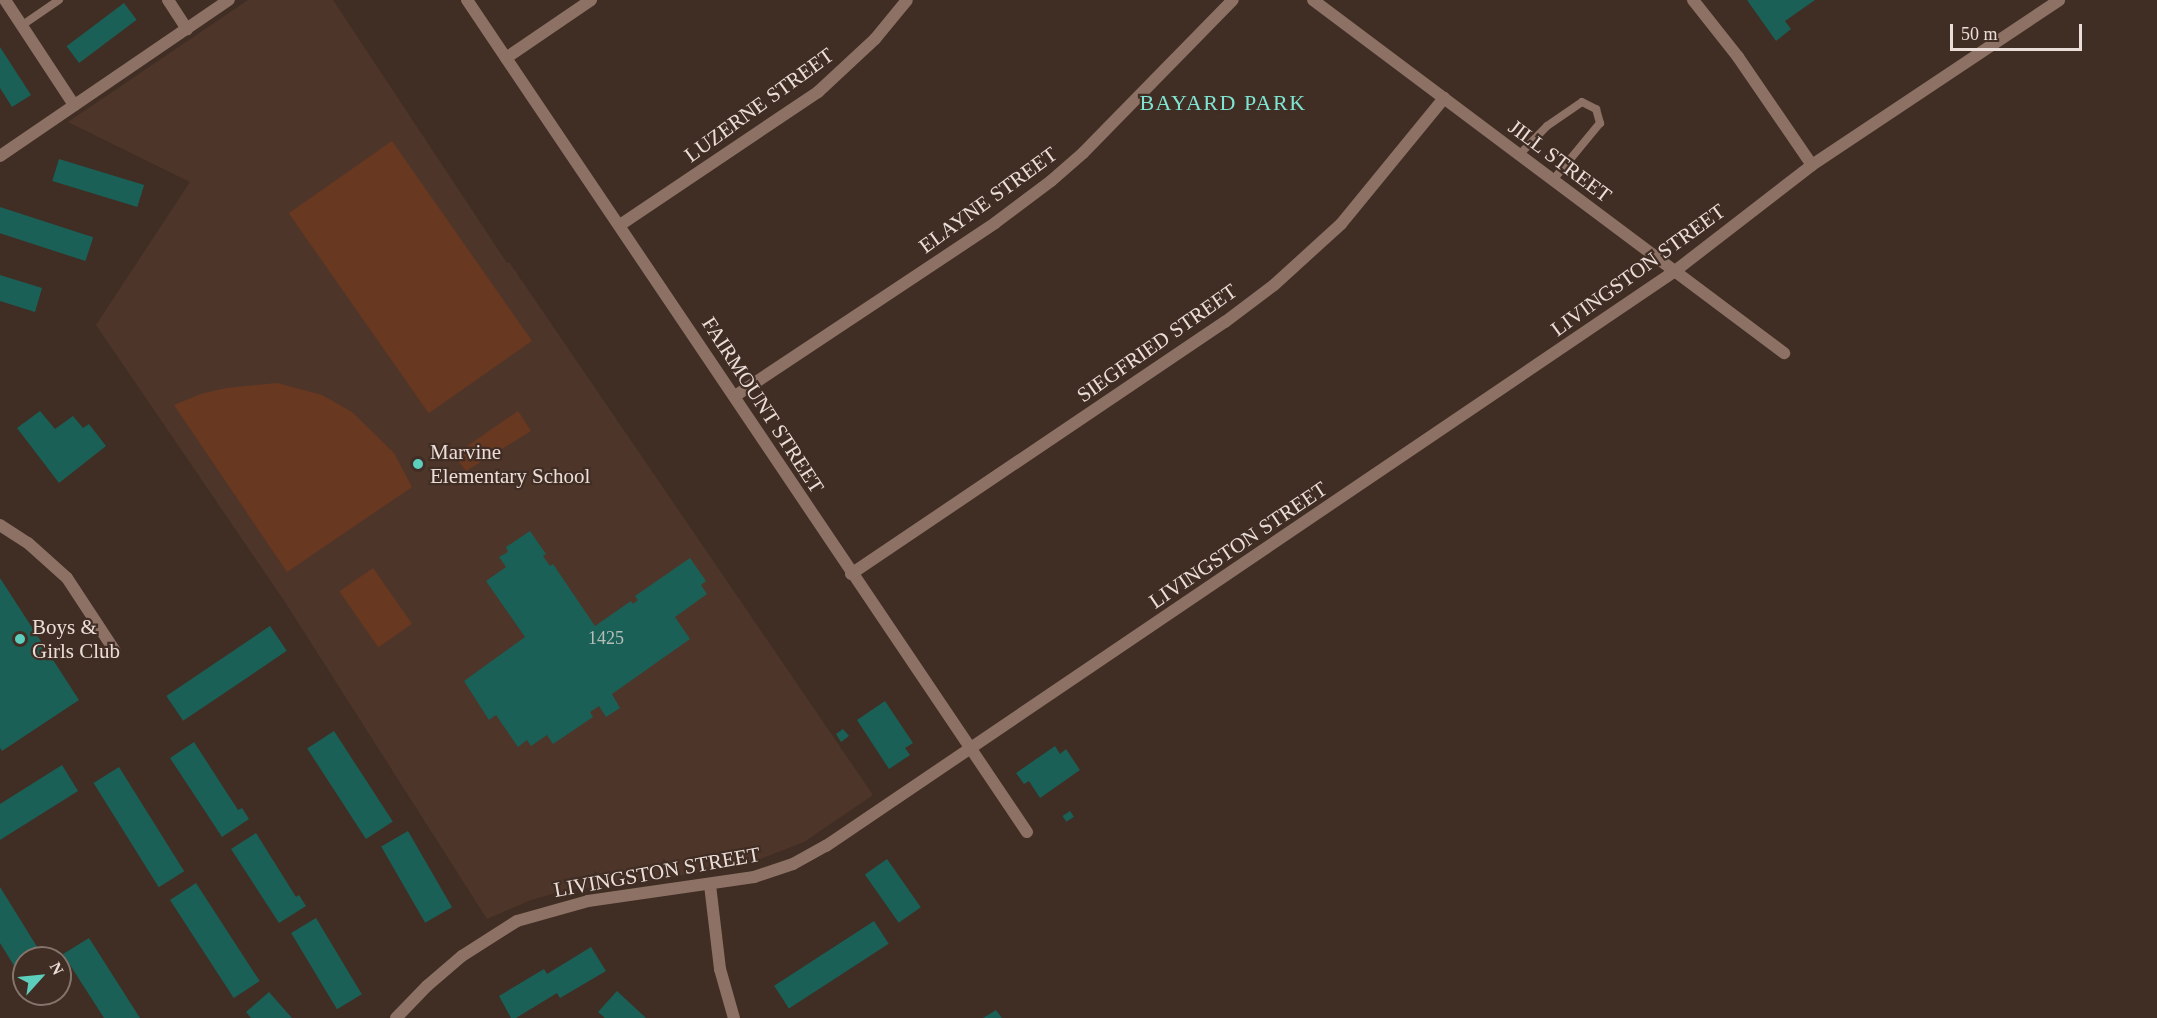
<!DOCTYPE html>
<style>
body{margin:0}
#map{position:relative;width:2157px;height:1018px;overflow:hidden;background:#402d24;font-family:Georgia,serif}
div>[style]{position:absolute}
.built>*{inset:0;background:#4e352a}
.green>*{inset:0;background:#693820;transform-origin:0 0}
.building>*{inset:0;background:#1a6056;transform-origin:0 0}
.service>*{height:8px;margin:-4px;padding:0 4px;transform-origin:4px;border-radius:4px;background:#8c7164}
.minor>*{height:12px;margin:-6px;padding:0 6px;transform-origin:6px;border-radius:6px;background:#8c7164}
.dots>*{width:16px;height:16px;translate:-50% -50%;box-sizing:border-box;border:3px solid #402d24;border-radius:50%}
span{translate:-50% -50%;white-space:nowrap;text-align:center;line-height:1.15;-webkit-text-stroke:4.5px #402d24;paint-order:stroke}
.number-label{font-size:18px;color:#b7beb8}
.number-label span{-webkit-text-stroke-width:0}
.street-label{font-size:21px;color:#ebded8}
.poi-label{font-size:21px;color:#ebded8}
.left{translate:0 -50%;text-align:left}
.neighbourhood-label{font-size:22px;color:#7fe5d2;letter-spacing:1.5px}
.north{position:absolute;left:12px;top:946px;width:60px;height:60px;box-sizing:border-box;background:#402d24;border:2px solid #84746c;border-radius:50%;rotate:63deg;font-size:16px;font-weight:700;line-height:24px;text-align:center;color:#ebded8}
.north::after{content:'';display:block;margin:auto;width:21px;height:27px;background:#5ccebb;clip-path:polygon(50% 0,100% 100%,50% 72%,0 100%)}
.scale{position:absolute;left:1950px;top:24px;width:132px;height:27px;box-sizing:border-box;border:3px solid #ebded8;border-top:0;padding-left:8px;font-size:18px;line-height:21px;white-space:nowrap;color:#ebded8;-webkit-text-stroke:4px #402d24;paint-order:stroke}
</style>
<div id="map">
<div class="built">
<i style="clip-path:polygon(248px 0,333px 0,507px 263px,509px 262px,873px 795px,804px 842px,745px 865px,640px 882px,566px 890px,531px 900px,487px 919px,285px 602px,96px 325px,190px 182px,68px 122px)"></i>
</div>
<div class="green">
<i style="left:392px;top:141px;width:244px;height:126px;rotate:55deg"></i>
<i style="clip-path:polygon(277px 383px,322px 395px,352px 412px,394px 453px,412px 487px,287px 572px,174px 405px,201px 394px,226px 388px)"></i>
<i style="clip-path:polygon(518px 411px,531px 431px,466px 471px,454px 455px)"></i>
<i style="left:373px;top:568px;width:68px;height:41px;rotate:55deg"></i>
</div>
<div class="building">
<i style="clip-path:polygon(1747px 0,1815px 0,1785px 21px,1791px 29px,1776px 41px)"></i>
<i style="left:124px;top:3px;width:21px;height:72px;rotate:53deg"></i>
<i style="clip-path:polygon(0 47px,31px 95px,12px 107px,0 88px)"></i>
<i style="left:59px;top:159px;width:89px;height:23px;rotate:17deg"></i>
<i style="left:0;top:207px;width:98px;height:25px;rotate:18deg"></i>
<i style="clip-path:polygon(0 275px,42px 288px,35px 312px,0 301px)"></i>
<i style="clip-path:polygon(40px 411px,55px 429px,73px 416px,83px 428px,89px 424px,106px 446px,59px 483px,17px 428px)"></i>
<i style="clip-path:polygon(530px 531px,546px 554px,543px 556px,550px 566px,553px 564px,595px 626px,631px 601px,633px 604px,638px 600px,635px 596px,690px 558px,706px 581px,701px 585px,707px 594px,675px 617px,690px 639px,612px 694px,620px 708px,606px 717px,599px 706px,590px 712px,593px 717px,553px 744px,547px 735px,531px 746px,527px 740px,518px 747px,496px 715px,489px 720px,464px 681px,525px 637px,486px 581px,506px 567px,499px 557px,508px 552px,506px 547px)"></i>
<i style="clip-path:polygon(0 578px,79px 700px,2px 751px,0 748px)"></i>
<i style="left:270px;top:626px;width:30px;height:125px;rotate:56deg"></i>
<i style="clip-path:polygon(885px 701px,913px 743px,905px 748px,910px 755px,889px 769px,857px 720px)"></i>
<i style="clip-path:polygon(843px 729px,849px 736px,841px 742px,836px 734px)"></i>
<i style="left:334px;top:731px;width:108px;height:32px;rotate:57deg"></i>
<i style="clip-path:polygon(194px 742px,238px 810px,242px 808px,249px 819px,222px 837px,170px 758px)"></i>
<i style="clip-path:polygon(1055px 746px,1060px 754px,1066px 749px,1080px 770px,1040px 798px,1029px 781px,1024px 784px,1016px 773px)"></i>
<i style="clip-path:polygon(62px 765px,78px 791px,0 840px,0 804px)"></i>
<i style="left:119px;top:767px;width:123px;height:30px;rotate:58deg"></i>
<i style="left:1070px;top:811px;width:7px;height:9px;rotate:56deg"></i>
<i style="left:408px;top:831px;width:88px;height:31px;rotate:60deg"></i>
<i style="clip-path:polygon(256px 833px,296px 897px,299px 895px,306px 906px,279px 923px,231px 849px)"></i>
<i style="left:887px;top:859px;width:59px;height:27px;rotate:55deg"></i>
<i style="left:196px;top:883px;width:117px;height:31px;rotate:57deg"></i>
<i style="clip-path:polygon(0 887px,44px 958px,24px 958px,24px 982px,0 943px)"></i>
<i style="left:316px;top:918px;width:89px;height:29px;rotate:59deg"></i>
<i style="left:874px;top:921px;width:27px;height:119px;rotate:57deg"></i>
<i style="clip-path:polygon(89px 938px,140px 1018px,104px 1018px,63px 954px)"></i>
<i style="clip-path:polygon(591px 947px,606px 971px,560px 998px,557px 993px,516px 1018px,511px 1018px,499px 996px,544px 969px,547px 974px)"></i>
<i style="clip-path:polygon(617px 991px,646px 1018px,605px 1018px,598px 1012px)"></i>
<i style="clip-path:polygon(269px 992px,292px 1018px,251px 1018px,246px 1012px)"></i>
<i style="clip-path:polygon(996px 1010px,1002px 1018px,983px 1018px)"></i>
</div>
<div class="service">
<i style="left:21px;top:26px;width:46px;rotate:-34.4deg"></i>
<i style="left:1519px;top:155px;width:40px;rotate:-46deg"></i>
<i style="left:1547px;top:126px;width:42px;rotate:-34.4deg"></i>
<i style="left:1582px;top:102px;width:16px;rotate:27deg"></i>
<i style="left:1596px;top:109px;width:15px;rotate:74deg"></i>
<i style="left:1600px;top:123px;width:74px;rotate:129.5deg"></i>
</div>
<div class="minor">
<i style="left:5px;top:0;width:126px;rotate:56.7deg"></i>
<i style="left:168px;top:0;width:35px;rotate:57deg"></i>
<i style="left:467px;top:0;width:1003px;rotate:56.06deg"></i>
<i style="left:1313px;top:0;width:589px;rotate:36.85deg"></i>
<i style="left:1693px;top:0;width:73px;rotate:51.7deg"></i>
<i style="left:1738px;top:57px;width:131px;rotate:55.6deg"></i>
<i style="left:506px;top:58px;width:103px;rotate:-34.3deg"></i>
<i style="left:0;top:156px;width:277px;rotate:-34.3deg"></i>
<i style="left:620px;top:225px;width:239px;rotate:-33.9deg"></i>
<i style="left:818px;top:92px;width:78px;rotate:-42.9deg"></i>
<i style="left:875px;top:39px;width:50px;rotate:-50.6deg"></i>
<i style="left:735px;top:396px;width:312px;rotate:-33.6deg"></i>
<i style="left:995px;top:223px;width:70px;rotate:-36.9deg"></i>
<i style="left:1051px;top:181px;width:43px;rotate:-41.2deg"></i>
<i style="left:1083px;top:153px;width:214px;rotate:-45.6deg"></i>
<i style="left:0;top:525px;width:33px;rotate:33deg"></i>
<i style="left:28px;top:543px;width:52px;rotate:41.9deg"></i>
<i style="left:67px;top:578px;width:87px;rotate:56.7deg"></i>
<i style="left:851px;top:574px;width:451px;rotate:-34deg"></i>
<i style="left:1225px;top:322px;width:61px;rotate:-37.1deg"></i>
<i style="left:1274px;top:285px;width:91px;rotate:-42.3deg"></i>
<i style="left:1341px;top:224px;width:163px;rotate:-50.7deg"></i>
<i style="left:710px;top:885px;width:85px;rotate:83.2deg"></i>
<i style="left:720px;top:969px;width:51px;rotate:74.1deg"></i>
<i style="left:396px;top:1018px;width:45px;rotate:-45.9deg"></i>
<i style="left:427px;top:986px;width:46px;rotate:-40.6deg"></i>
<i style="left:462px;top:956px;width:65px;rotate:-32.5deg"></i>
<i style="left:517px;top:921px;width:74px;rotate:-15.7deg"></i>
<i style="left:588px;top:901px;width:168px;rotate:-8.2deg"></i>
<i style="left:754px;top:877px;width:41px;rotate:-18.4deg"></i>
<i style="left:793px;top:864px;width:38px;rotate:-29deg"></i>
<i style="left:826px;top:846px;width:1025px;rotate:-34.11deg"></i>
<i style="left:1675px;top:271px;width:173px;rotate:-37.7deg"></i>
<i style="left:1812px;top:165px;width:297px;rotate:-33.7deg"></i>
</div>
<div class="dots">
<i style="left:418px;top:464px;background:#5ccebb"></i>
<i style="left:20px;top:639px;background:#5ccebb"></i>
</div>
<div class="number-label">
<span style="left:606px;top:638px">1425</span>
</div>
<div class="street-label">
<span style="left:759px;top:105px;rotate:-36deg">LUZERNE STREET</span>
<span style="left:1560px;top:161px;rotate:37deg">JILL STREET</span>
<span style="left:988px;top:200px;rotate:-36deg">ELAYNE STREET</span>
<span style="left:1638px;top:270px;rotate:-36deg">LIVINGSTON STREET</span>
<span style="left:1157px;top:343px;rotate:-35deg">SIEGFRIED STREET</span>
<span style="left:763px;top:405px;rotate:57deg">FAIRMOUNT STREET</span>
<span style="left:1238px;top:545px;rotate:-34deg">LIVINGSTON STREET</span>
<span style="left:657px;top:872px;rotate:-10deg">LIVINGSTON STREET</span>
</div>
<div class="poi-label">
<span class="left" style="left:430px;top:464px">Marvine<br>Elementary School</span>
<span class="left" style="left:32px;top:639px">Boys &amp;<br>Girls Club</span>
</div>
<div class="neighbourhood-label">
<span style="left:1223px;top:103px">BAYARD PARK</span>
</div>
<div class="north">N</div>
<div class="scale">50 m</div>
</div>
